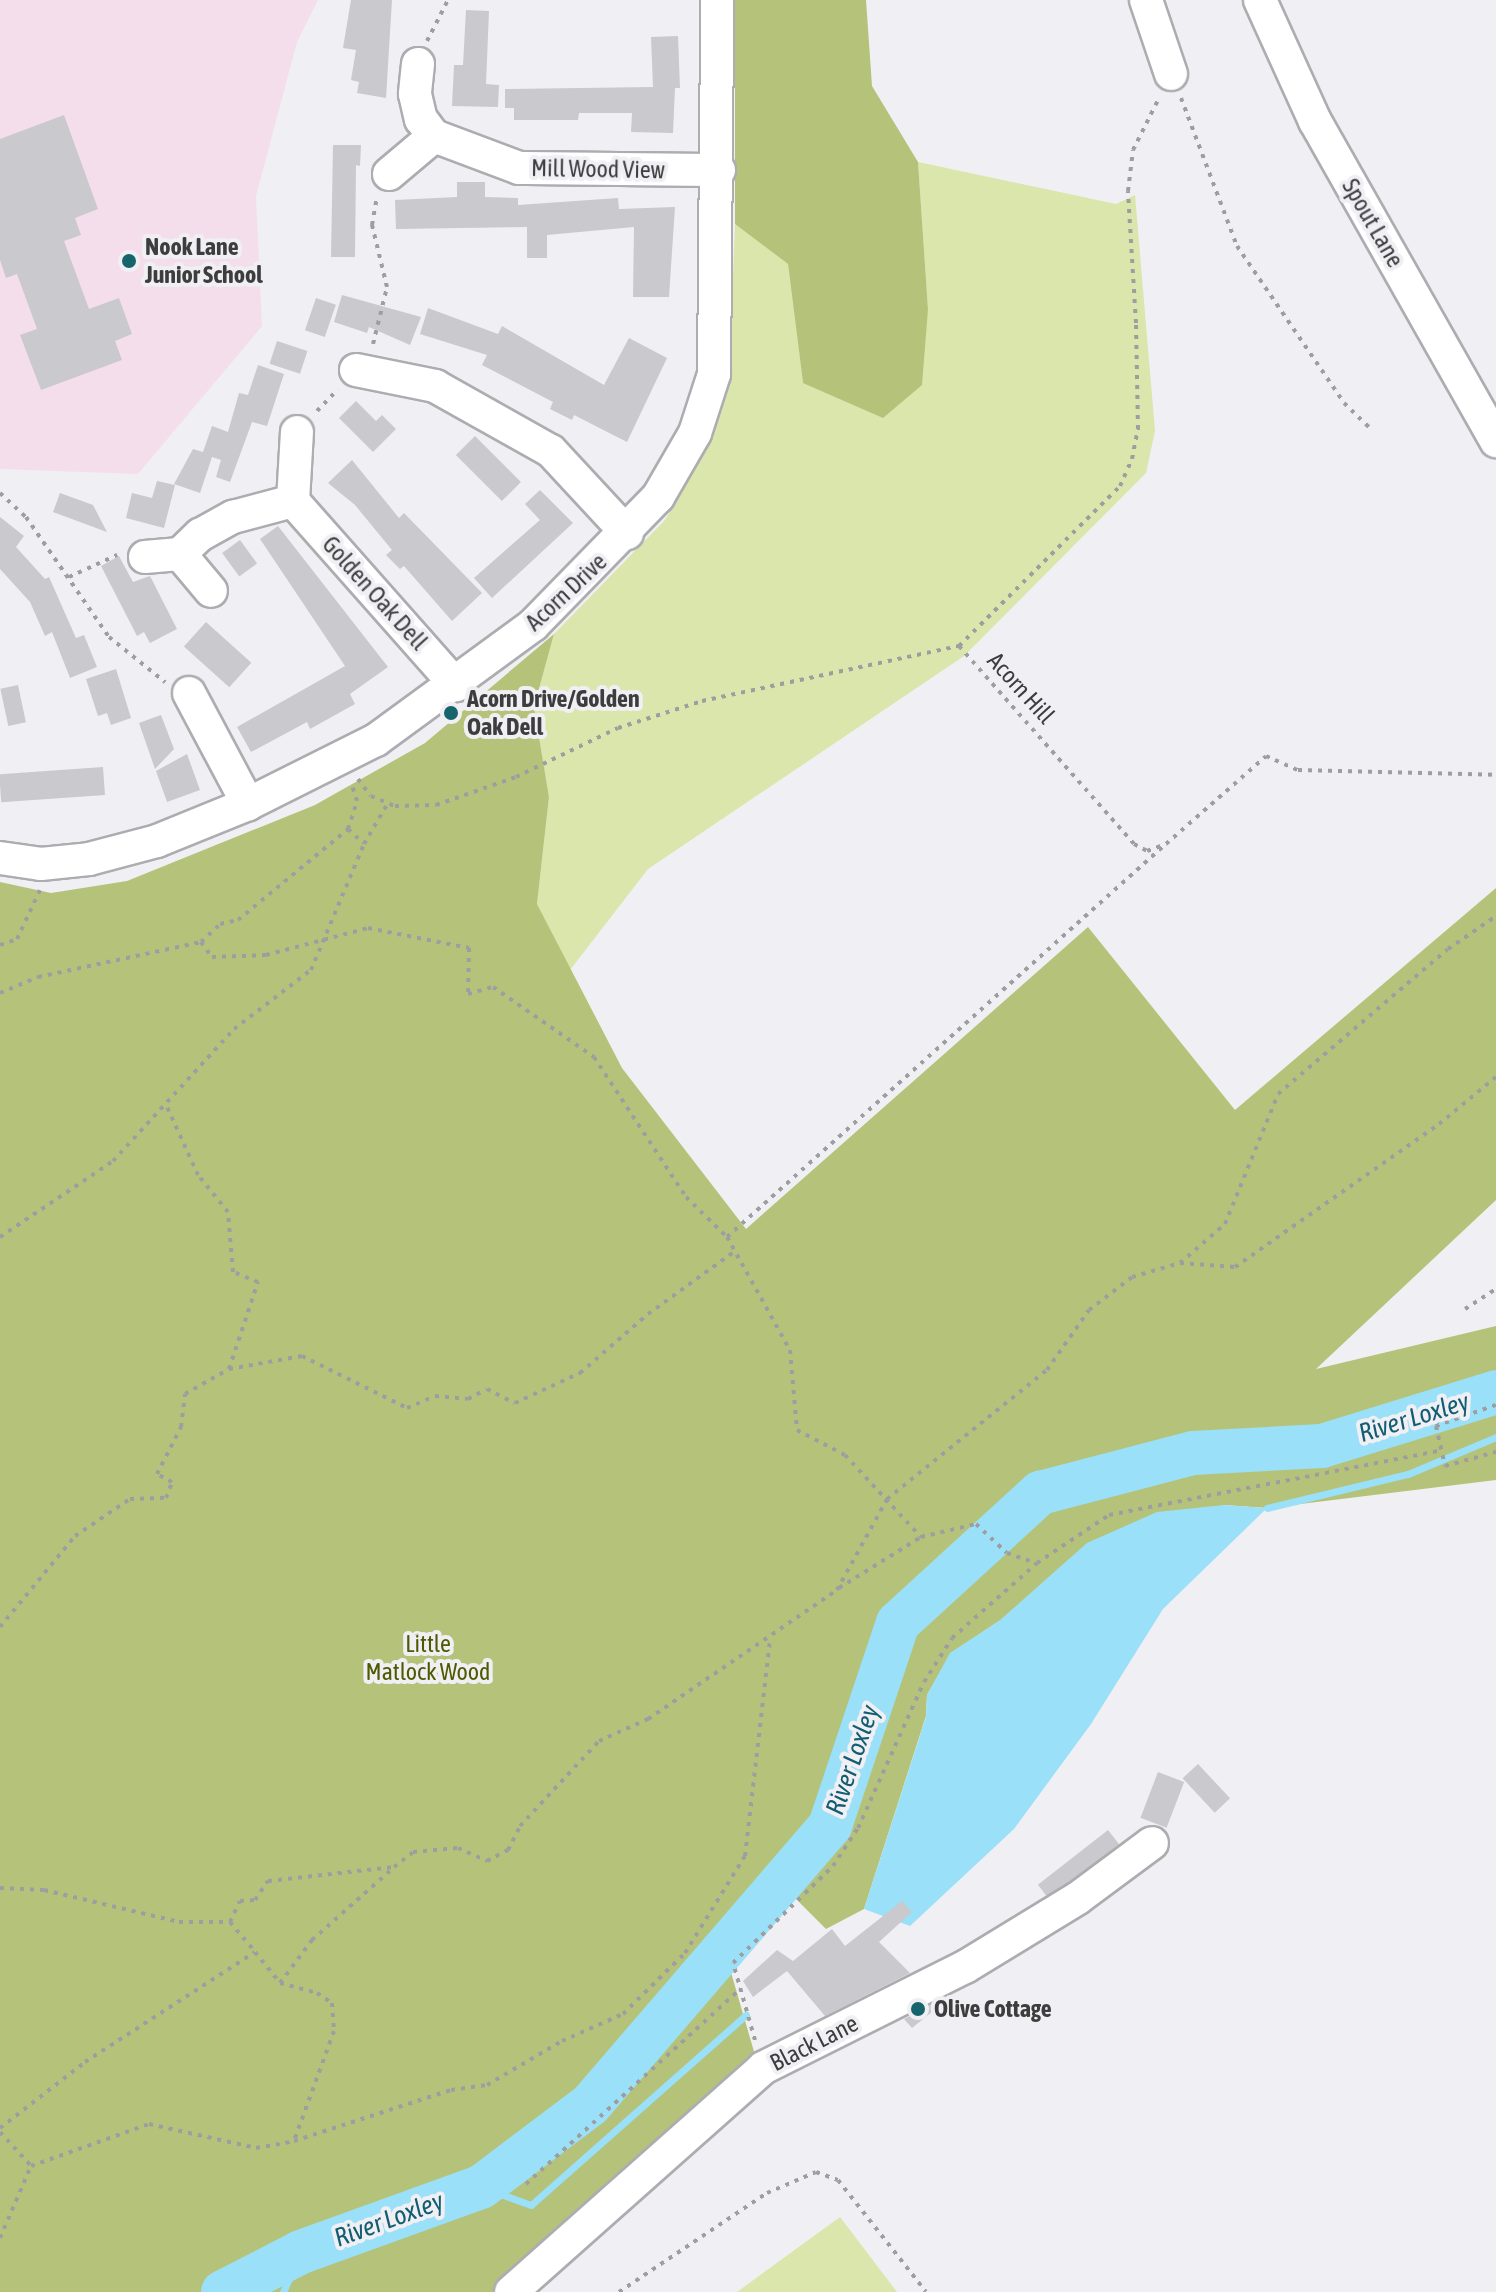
<!DOCTYPE html>
<style>
body{margin:0}
#map{position:relative;width:1496px;height:2292px;overflow:hidden;background:#f0eff3;font-family:"Asap Condensed",sans-serif}
div>[style]{position:absolute}
.education>*{inset:0;background:#f5deeb}
.green>*{inset:0;background:#dae6ab}
.forest>*{inset:0;background:#b5c37a}
.water>*{inset:0;background:#9ae0f9}
.stream>*{height:7px;margin:-3.5px;padding:0 3.5px;transform-origin:3.5px;border-radius:3.5px;background:#9ae0f9}
.river>*{height:44px;margin:-22px;padding:0 22px;transform-origin:22px;border-radius:22px;background:#9ae0f9}
.building>*{inset:0;background:#cac9cd;transform-origin:0 0}
.path>*{height:4px;margin-top:-2px;transform-origin:0;background:repeating-linear-gradient(90deg,#9e9ea0 0 4px,transparent 0 10px)}
.roads{filter:drop-shadow(2px 0 #adacb0) drop-shadow(-2px 0 #adacb0) drop-shadow(0 2px #adacb0) drop-shadow(0 -2px #adacb0)}
.minor>*{height:32px;margin:-16px;padding:0 16px;transform-origin:16px;border-radius:16px;background:#fff}
.dots>*{width:22px;height:22px;translate:-50% -50%;box-sizing:border-box;border:4px solid #f0eff3;border-radius:50%}
span{translate:-50% -50%;white-space:nowrap;text-align:center;line-height:1.15;-webkit-text-stroke:8px #f0eff3;paint-order:stroke}
.street-label{font-size:24px;color:#3d3d3e}
.poi-label{font-size:24px;color:#3d3d3e;font-weight:700}
.left{translate:0 -50%;text-align:left}
.park-label{font-size:24px;color:#4e5900}
.water-label{font-size:26px;color:#135d73;font-style:italic}
</style>
<div id="map">
<div class="education">
<i style="clip-path:polygon(0 0,318px 0,297px 42px,256px 196px,262px 326px,138px 474px,0 469px)"></i>
</div>
<div class="green">
<i style="clip-path:polygon(918px 162px,1116px 204px,1135px 195px,1155px 431px,1146px 473px,964px 656px,648px 869px,570px 970px,537px 904px,549px 797px,534px 707px,554px 634px,665px 520px,699px 463px,729px 384px,735px 224px,788px 264px,803px 383px,928px 309px)"></i>
<i style="clip-path:polygon(840px 2217px,897px 2292px,737px 2292px)"></i>
</div>
<div class="forest">
<i style="clip-path:polygon(735px 0,866px 0,872px 86px,918px 162px,928px 309px,922px 385px,883px 418px,803px 383px,788px 264px,735px 224px)"></i>
<i style="clip-path:polygon(554px 634px,534px 707px,549px 797px,537px 904px,622px 1068px,746px 1229px,1088px 927px,1235px 1110px,1496px 888px,1496px 1200px,1316px 1369px,1496px 1326px,1496px 1480px,1267px 1508px,1224px 1505px,999px 1621px,951px 1653px,927px 1695px,926px 1716px,864px 1909px,826px 1929px,795px 1898px,728px 1962px,757px 2062px,496px 2292px,0 2292px,0 882px,51px 893px,127px 881px,315px 805px,425px 743px)"></i>
</div>
<div class="water">
<i style="clip-path:polygon(1224px 1505px,1267px 1508px,1163px 1609px,1091px 1724px,1014px 1829px,910px 1926px,864px 1909px,926px 1717px,927px 1695px,950px 1653px,999px 1621px,1087px 1543px,1157px 1512px)"></i>
</div>
<div class="stream">
<i style="left:1267px;top:1508px;width:145px;rotate:-13.6deg"></i>
<i style="left:1408px;top:1474px;width:95px;rotate:-22.8deg"></i>
<i style="left:481px;top:2187px;width:53px;rotate:19.8deg"></i>
<i style="left:531px;top:2205px;width:287px;rotate:-41.5deg"></i>
<i style="left:283px;top:2292px;width:44px;rotate:-65.8deg"></i>
</div>
<div class="river">
<i style="left:223px;top:2292px;width:88px;rotate:-27.1deg"></i>
<i style="left:301px;top:2252px;width:191px;rotate:-19.9deg"></i>
<i style="left:481px;top:2187px;width:136px;rotate:-37deg"></i>
<i style="left:590px;top:2105px;width:368px;rotate:-49.3deg"></i>
<i style="left:830px;top:1826px;width:214px;rotate:-71.5deg"></i>
<i style="left:898px;top:1623px;width:193px;rotate:-42.5deg"></i>
<i style="left:1040px;top:1493px;width:158px;rotate:-14.7deg"></i>
<i style="left:1193px;top:1453px;width:129px;rotate:-3.1deg"></i>
<i style="left:1322px;top:1446px;width:182px;rotate:-17.2deg"></i>
</div>
<div class="building">
<i style="clip-path:polygon(351px 0,392px 0,386px 98px,357px 93px,359px 82px,351px 80px,356px 50px,343px 48px)"></i>
<i style="clip-path:polygon(466px 10px,489px 11px,486px 84px,499px 85px,498px 107px,452px 106px,454px 65px,463px 65px)"></i>
<i style="clip-path:polygon(678px 36px,680px 88px,675px 88px,673px 133px,631px 132px,632px 113px,579px 113px,578px 120px,514px 120px,514px 108px,505px 108px,505px 89px,653px 87px,651px 37px)"></i>
<i style="clip-path:polygon(64px 115px,98px 209px,75px 218px,81px 235px,64px 241px,89px 309px,119px 298px,132px 334px,115px 341px,122px 360px,41px 390px,20px 335px,37px 329px,17px 274px,6px 278px,0 260px,0 139px)"></i>
<i style="clip-path:polygon(333px 145px,361px 145px,360px 166px,356px 165px,355px 257px,331px 257px)"></i>
<i style="clip-path:polygon(457px 182px,485px 182px,485px 197px,518px 198px,518px 205px,618px 198px,619px 209px,675px 207px,669px 297px,633px 297px,634px 227px,547px 235px,547px 258px,527px 258px,527px 227px,396px 229px,395px 200px,457px 197px)"></i>
<i style="clip-path:polygon(342px 295px,421px 317px,410px 345px,369px 327px,367px 333px,334px 322px)"></i>
<i style="left:316px;top:298px;width:21px;height:34px;rotate:19deg"></i>
<i style="clip-path:polygon(428px 308px,498px 334px,502px 326px,604px 385px,629px 338px,667px 358px,627px 442px,574px 415px,572px 420px,550px 409px,553px 402px,482px 365px,487px 355px,420px 334px)"></i>
<i style="left:277px;top:341px;width:32px;height:24px;rotate:18deg"></i>
<i style="clip-path:polygon(258px 365px,284px 374px,267px 426px,252px 422px,230px 482px,216px 477px,221px 460px,212px 457px,200px 493px,174px 484px,193px 449px,203px 452px,212px 426px,228px 432px,239px 393px,248px 395px)"></i>
<i style="clip-path:polygon(356px 401px,376px 421px,382px 415px,396px 429px,373px 452px,339px 418px)"></i>
<i style="left:475px;top:436px;width:65px;height:27px;rotate:45deg"></i>
<i style="clip-path:polygon(352px 460px,399px 518px,404px 513px,482px 593px,452px 621px,404px 566px,400px 569px,386px 555px,392px 550px,355px 505px,328px 483px)"></i>
<i style="clip-path:polygon(157px 481px,175px 485px,164px 528px,126px 518px,132px 493px,152px 498px)"></i>
<i style="clip-path:polygon(540px 490px,573px 523px,492px 598px,474px 578px,540px 520px,525px 504px)"></i>
<i style="clip-path:polygon(60px 493px,93px 505px,107px 532px,53px 512px)"></i>
<i style="clip-path:polygon(0 517px,24px 536px,16px 547px,45px 579px,49px 577px,76px 638px,84px 635px,97px 667px,70px 678px,52px 632px,45px 636px,30px 602px,0 569px)"></i>
<i style="clip-path:polygon(278px 526px,388px 667px,350px 694px,355px 704px,310px 729px,307px 722px,251px 752px,237px 727px,345px 666px,260px 539px)"></i>
<i style="left:240px;top:540px;width:29px;height:22px;rotate:54deg"></i>
<i style="clip-path:polygon(119px 556px,133px 582px,150px 576px,177px 629px,150px 643px,144px 632px,137px 636px,101px 566px)"></i>
<i style="left:206px;top:622px;width:61px;height:33px;rotate:42deg"></i>
<i style="clip-path:polygon(116px 669px,131px 718px,111px 725px,107px 713px,98px 716px,86px 679px)"></i>
<i style="left:18px;top:685px;width:38px;height:18px;rotate:78deg"></i>
<i style="clip-path:polygon(161px 715px,174px 749px,155px 769px,139px 723px)"></i>
<i style="clip-path:polygon(187px 754px,200px 790px,167px 802px,156px 771px)"></i>
<i style="left:103px;top:767px;width:28px;height:104px;rotate:86deg"></i>
<i style="left:1198px;top:1764px;width:47px;height:21px;rotate:47deg"></i>
<i style="left:1158px;top:1772px;width:28px;height:49px;rotate:21deg"></i>
<i style="left:1108px;top:1830px;width:18px;height:89px;rotate:52deg"></i>
<i style="clip-path:polygon(902px 1901px,912px 1912px,879px 1942px,910px 1973px,825px 2016px,787px 1971px,753px 1997px,743px 1981px,777px 1950px,793px 1961px,832px 1929px,845px 1946px)"></i>
<i style="clip-path:polygon(935px 2003px,938px 2007px,912px 2028px,904px 2019px)"></i>
</div>
<div class="path">
<i style="left:427px;top:41px;width:46px;rotate:-62.9deg"></i>
<i style="left:1181px;top:98px;width:158px;rotate:69.3deg"></i>
<i style="left:1237px;top:246px;width:190px;rotate:55.7deg"></i>
<i style="left:1344px;top:403px;width:37px;rotate:44deg"></i>
<i style="left:373px;top:344px;width:59px;rotate:-76.2deg"></i>
<i style="left:387px;top:287px;width:64px;rotate:-103.6deg"></i>
<i style="left:372px;top:225px;width:28px;rotate:-80deg"></i>
<i style="left:317px;top:411px;width:30px;rotate:-46deg"></i>
<i style="left:0;top:493px;width:35px;rotate:43deg"></i>
<i style="left:26px;top:517px;width:146px;rotate:55.3deg"></i>
<i style="left:109px;top:637px;width:72px;rotate:38.8deg"></i>
<i style="left:69px;top:577px;width:53px;rotate:-24.6deg"></i>
<i style="left:959px;top:646px;width:264px;rotate:48.5deg"></i>
<i style="left:1134px;top:844px;width:15px;rotate:28deg"></i>
<i style="left:1147px;top:851px;width:20px;rotate:-20deg"></i>
<i style="left:1166px;top:844px;width:133px;rotate:-41.3deg"></i>
<i style="left:1266px;top:756px;width:35px;rotate:24deg"></i>
<i style="left:1298px;top:770px;width:198px;rotate:1.4deg"></i>
<i style="left:959px;top:646px;width:227px;rotate:-44.8deg"></i>
<i style="left:1120px;top:486px;width:30px;rotate:-66deg"></i>
<i style="left:1132px;top:459px;width:31px;rotate:-79deg"></i>
<i style="left:1138px;top:429px;width:106px;rotate:-91.1deg"></i>
<i style="left:1136px;top:323px;width:132px;rotate:-93.5deg"></i>
<i style="left:1128px;top:191px;width:41px;rotate:-83deg"></i>
<i style="left:1133px;top:150px;width:58px;rotate:-63.4deg"></i>
<i style="left:358px;top:779px;width:21px;rotate:53deg"></i>
<i style="left:371px;top:796px;width:26px;rotate:23deg"></i>
<i style="left:395px;top:806px;width:41px;rotate:-1.4deg"></i>
<i style="left:436px;top:805px;width:85px;rotate:-19.3deg"></i>
<i style="left:516px;top:777px;width:113px;rotate:-25.7deg"></i>
<i style="left:618px;top:728px;width:88px;rotate:-17.8deg"></i>
<i style="left:702px;top:701px;width:263px;rotate:-12.1deg"></i>
<i style="left:348px;top:829px;width:21px;rotate:43deg"></i>
<i style="left:201px;top:942px;width:19px;rotate:54deg"></i>
<i style="left:212px;top:957px;width:54px;rotate:-2.1deg"></i>
<i style="left:266px;top:955px;width:106px;rotate:-14.8deg"></i>
<i style="left:368px;top:928px;width:103px;rotate:11.2deg"></i>
<i style="left:469px;top:948px;width:46px;rotate:91.2deg"></i>
<i style="left:468px;top:994px;width:26px;rotate:-16deg"></i>
<i style="left:493px;top:987px;width:123px;rotate:34.7deg"></i>
<i style="left:594px;top:1057px;width:168px;rotate:56.7deg"></i>
<i style="left:686px;top:1197px;width:57px;rotate:44.3deg"></i>
<i style="left:727px;top:1237px;width:589px;rotate:-41.84deg"></i>
<i style="left:0;top:945px;width:18px;rotate:-19deg"></i>
<i style="left:17px;top:939px;width:54px;rotate:-64.9deg"></i>
<i style="left:0;top:993px;width:41px;rotate:-22.8deg"></i>
<i style="left:38px;top:977px;width:167px;rotate:-12.1deg"></i>
<i style="left:201px;top:942px;width:26px;rotate:-43deg"></i>
<i style="left:220px;top:924px;width:18px;rotate:-13deg"></i>
<i style="left:238px;top:920px;width:143px;rotate:-39.6deg"></i>
<i style="left:348px;top:829px;width:29px;rotate:-72deg"></i>
<i style="left:357px;top:801px;width:19px;rotate:-108deg"></i>
<i style="left:0;top:1237px;width:136px;rotate:-33.9deg"></i>
<i style="left:113px;top:1161px;width:179px;rotate:-47.5deg"></i>
<i style="left:234px;top:1029px;width:97px;rotate:-37.5deg"></i>
<i style="left:311px;top:970px;width:137px;rotate:-67.2deg"></i>
<i style="left:364px;top:844px;width:48px;rotate:-59.7deg"></i>
<i style="left:727px;top:1237px;width:129px;rotate:60.9deg"></i>
<i style="left:790px;top:1350px;width:80px;rotate:85deg"></i>
<i style="left:797px;top:1430px;width:54px;rotate:27.5deg"></i>
<i style="left:845px;top:1455px;width:112px;rotate:47.2deg"></i>
<i style="left:1180px;top:1263px;width:60px;rotate:-40.9deg"></i>
<i style="left:1225px;top:1224px;width:140px;rotate:-67.8deg"></i>
<i style="left:1278px;top:1094px;width:223px;rotate:-40.5deg"></i>
<i style="left:1448px;top:949px;width:58px;rotate:-34.5deg"></i>
<i style="left:1465px;top:1309px;width:37px;rotate:-33deg"></i>
<i style="left:229px;top:1369px;width:74px;rotate:-10.1deg"></i>
<i style="left:302px;top:1356px;width:117px;rotate:26.3deg"></i>
<i style="left:407px;top:1408px;width:30px;rotate:-23deg"></i>
<i style="left:435px;top:1396px;width:33px;rotate:5deg"></i>
<i style="left:468px;top:1399px;width:21px;rotate:-28deg"></i>
<i style="left:487px;top:1389px;width:31px;rotate:27deg"></i>
<i style="left:515px;top:1403px;width:72px;rotate:-24.8deg"></i>
<i style="left:580px;top:1373px;width:90px;rotate:-40.9deg"></i>
<i style="left:648px;top:1314px;width:107px;rotate:-35.9deg"></i>
<i style="left:1496px;top:1405px;width:64px;rotate:160.7deg"></i>
<i style="left:1436px;top:1426px;width:41px;rotate:77.3deg"></i>
<i style="left:1445px;top:1466px;width:53px;rotate:-15.4deg"></i>
<i style="left:839px;top:1588px;width:97px;rotate:-31.9deg"></i>
<i style="left:921px;top:1537px;width:57px;rotate:-13.3deg"></i>
<i style="left:976px;top:1524px;width:42px;rotate:43.1deg"></i>
<i style="left:1007px;top:1553px;width:31px;rotate:19deg"></i>
<i style="left:0;top:1627px;width:118px;rotate:-50.5deg"></i>
<i style="left:75px;top:1536px;width:66px;rotate:-33.9deg"></i>
<i style="left:130px;top:1499px;width:36px;rotate:-2deg"></i>
<i style="left:166px;top:1498px;width:17px;rotate:-69deg"></i>
<i style="left:172px;top:1482px;width:17px;rotate:-152deg"></i>
<i style="left:157px;top:1474px;width:53px;rotate:-62.9deg"></i>
<i style="left:181px;top:1427px;width:33px;rotate:-83deg"></i>
<i style="left:185px;top:1394px;width:51px;rotate:-29.6deg"></i>
<i style="left:229px;top:1369px;width:92px;rotate:-71.6deg"></i>
<i style="left:258px;top:1282px;width:27px;rotate:-158deg"></i>
<i style="left:233px;top:1272px;width:60px;rotate:-94.8deg"></i>
<i style="left:228px;top:1212px;width:48px;rotate:-129deg"></i>
<i style="left:198px;top:1175px;width:75px;rotate:-114.5deg"></i>
<i style="left:0;top:1888px;width:44px;rotate:2.6deg"></i>
<i style="left:44px;top:1890px;width:139px;rotate:13.3deg"></i>
<i style="left:179px;top:1922px;width:51px"></i>
<i style="left:230px;top:1922px;width:23px;rotate:-65deg"></i>
<i style="left:240px;top:1901px;width:15px;rotate:-4deg"></i>
<i style="left:255px;top:1900px;width:23px;rotate:-56deg"></i>
<i style="left:268px;top:1881px;width:127px;rotate:-6.3deg"></i>
<i style="left:394px;top:1867px;width:24px;rotate:-38deg"></i>
<i style="left:413px;top:1852px;width:45px;rotate:-5.1deg"></i>
<i style="left:458px;top:1848px;width:32px;rotate:24deg"></i>
<i style="left:487px;top:1861px;width:24px;rotate:-28deg"></i>
<i style="left:508px;top:1850px;width:27px;rotate:-63deg"></i>
<i style="left:520px;top:1826px;width:116px;rotate:-47.1deg"></i>
<i style="left:599px;top:1741px;width:54px;rotate:-24.2deg"></i>
<i style="left:648px;top:1719px;width:229px;rotate:-34.3deg"></i>
<i style="left:837px;top:1590px;width:104px;rotate:-61.2deg"></i>
<i style="left:887px;top:1499px;width:206px;rotate:-38.9deg"></i>
<i style="left:1047px;top:1370px;width:73px;rotate:-55deg"></i>
<i style="left:1089px;top:1310px;width:54px;rotate:-37.5deg"></i>
<i style="left:1132px;top:1277px;width:50px;rotate:-16.3deg"></i>
<i style="left:1180px;top:1263px;width:55px;rotate:4.2deg"></i>
<i style="left:1235px;top:1267px;width:249px;rotate:-35deg"></i>
<i style="left:1439px;top:1124px;width:74px;rotate:-39.5deg"></i>
<i style="left:230px;top:1922px;width:39px;rotate:50deg"></i>
<i style="left:280px;top:1983px;width:38px;rotate:15deg"></i>
<i style="left:317px;top:1993px;width:18px;rotate:34deg"></i>
<i style="left:332px;top:2003px;width:28px;rotate:86deg"></i>
<i style="left:334px;top:2031px;width:117px;rotate:110deg"></i>
<i style="left:755px;top:2040px;width:80px;rotate:-105.9deg"></i>
<i style="left:733px;top:1963px;width:139px;rotate:-44.1deg"></i>
<i style="left:833px;top:1866px;width:45px;rotate:-56.7deg"></i>
<i style="left:858px;top:1828px;width:160px;rotate:-65.7deg"></i>
<i style="left:924px;top:1682px;width:52px;rotate:-57.5deg"></i>
<i style="left:952px;top:1638px;width:113px;rotate:-41.4deg"></i>
<i style="left:1037px;top:1563px;width:87px;rotate:-33.7deg"></i>
<i style="left:1109px;top:1515px;width:336px;rotate:-11deg"></i>
<i style="left:0;top:2128px;width:108px;rotate:-37.8deg"></i>
<i style="left:85px;top:2062px;width:202px;rotate:-32.9deg"></i>
<i style="left:255px;top:1952px;width:40px;rotate:51deg"></i>
<i style="left:280px;top:1983px;width:54px;rotate:-53.3deg"></i>
<i style="left:312px;top:1940px;width:107px;rotate:-41.6deg"></i>
<i style="left:0;top:2132px;width:46px;rotate:47.6deg"></i>
<i style="left:526px;top:2184px;width:290px;rotate:-42.3deg"></i>
<i style="left:0;top:2238px;width:78px;rotate:-66.7deg"></i>
<i style="left:31px;top:2166px;width:125px;rotate:-19.6deg"></i>
<i style="left:149px;top:2124px;width:110px;rotate:12.6deg"></i>
<i style="left:256px;top:2148px;width:39px;rotate:-10deg"></i>
<i style="left:294px;top:2141px;width:165px;rotate:-18deg"></i>
<i style="left:451px;top:2090px;width:36px;rotate:-8deg"></i>
<i style="left:487px;top:2085px;width:87px;rotate:-30.4deg"></i>
<i style="left:562px;top:2041px;width:67px;rotate:-23.9deg"></i>
<i style="left:623px;top:2014px;width:87px;rotate:-44.5deg"></i>
<i style="left:685px;top:1953px;width:114px;rotate:-58.3deg"></i>
<i style="left:745px;top:1856px;width:218px;rotate:-83.4deg"></i>
<i style="left:619px;top:2292px;width:178px;rotate:-33.8deg"></i>
<i style="left:767px;top:2193px;width:53px;rotate:-23.2deg"></i>
<i style="left:816px;top:2172px;width:23px;rotate:20deg"></i>
<i style="left:838px;top:2180px;width:142px;rotate:51.8deg"></i>
</div>
<div class="roads">
<div class="minor">
<i style="left:1146px;top:0;width:78px;rotate:71.3deg"></i>
<i style="left:1260px;top:0;width:133px;rotate:65.6deg"></i>
<i style="left:1315px;top:121px;width:368px;rotate:60.5deg"></i>
<i style="left:418px;top:64px;width:30px;rotate:96deg"></i>
<i style="left:415px;top:94px;width:26px;rotate:77deg"></i>
<i style="left:421px;top:119px;width:21px;rotate:53deg"></i>
<i style="left:434px;top:136px;width:91px;rotate:20.6deg"></i>
<i style="left:519px;top:168px;width:200px;rotate:0.6deg"></i>
<i style="left:389px;top:174px;width:59px;rotate:-40.2deg"></i>
<i style="left:356px;top:370px;width:81px;rotate:11.4deg"></i>
<i style="left:435px;top:386px;width:133px;rotate:29.3deg"></i>
<i style="left:551px;top:451px;width:112px;rotate:47.2deg"></i>
<i style="left:293px;top:501px;width:69px;rotate:-86.7deg"></i>
<i style="left:180px;top:554px;width:48px;rotate:50deg"></i>
<i style="left:145px;top:557px;width:35px;rotate:-5deg"></i>
<i style="left:180px;top:554px;width:28px;rotate:-44deg"></i>
<i style="left:200px;top:535px;width:38px;rotate:-29deg"></i>
<i style="left:233px;top:517px;width:62px;rotate:-14.9deg"></i>
<i style="left:293px;top:501px;width:246px;rotate:48.5deg"></i>
<i style="left:189px;top:693px;width:126px;rotate:62deg"></i>
<i style="left:0;top:858px;width:41px;rotate:8.3deg"></i>
<i style="left:41px;top:864px;width:48px;rotate:-5.9deg"></i>
<i style="left:89px;top:859px;width:70px;rotate:-14.8deg"></i>
<i style="left:157px;top:841px;width:98px;rotate:-22.1deg"></i>
<i style="left:248px;top:804px;width:143px;rotate:-26.6deg"></i>
<i style="left:376px;top:740px;width:195px;rotate:-36.2deg"></i>
<i style="left:533px;top:625px;width:179px;rotate:-45.7deg"></i>
<i style="left:658px;top:497px;width:74px;rotate:-60deg"></i>
<i style="left:695px;top:433px;width:62px;rotate:-72.1deg"></i>
<i style="left:714px;top:374px;width:374px;rotate:-89.5deg"></i>
<i style="left:511px;top:2292px;width:337px;rotate:-41.6deg"></i>
<i style="left:763px;top:2068px;width:226px;rotate:-26.6deg"></i>
<i style="left:965px;top:1967px;width:132px;rotate:-31.4deg"></i>
<i style="left:1078px;top:1898px;width:92px;rotate:-36.6deg"></i>
</div>
</div>
<div class="dots">
<i style="left:129px;top:261px;background:#16646c"></i>
<i style="left:451px;top:713px;background:#16646c"></i>
<i style="left:918px;top:2009px;background:#16646c"></i>
</div>
<div class="street-label">
<span style="left:598px;top:169px;rotate:1deg">Mill Wood View</span>
<span style="left:1373px;top:223px;rotate:60deg">Spout Lane</span>
<span style="left:566px;top:592px;rotate:-43deg">Acorn Drive</span>
<span style="left:375px;top:593px;rotate:48deg">Golden Oak Dell</span>
<span style="left:1021px;top:688px;rotate:48deg">Acorn Hill</span>
<span style="left:814px;top:2043px;rotate:-27deg">Black Lane</span>
</div>
<div class="poi-label">
<span class="left" style="left:145px;top:261px">Nook Lane<br>Junior School</span>
<span class="left" style="left:467px;top:713px">Acorn Drive/Golden<br>Oak Dell</span>
<span class="left" style="left:934px;top:2009px">Olive Cottage</span>
</div>
<div class="park-label">
<span style="left:428px;top:1658px">Little<br>Matlock Wood</span>
</div>
<div class="water-label">
<span style="left:1414px;top:1418px;rotate:-17deg">River Loxley</span>
<span style="left:853px;top:1760px;rotate:-71deg">River Loxley</span>
<span style="left:389px;top:2220px;rotate:-20deg">River Loxley</span>
</div>
</div>
